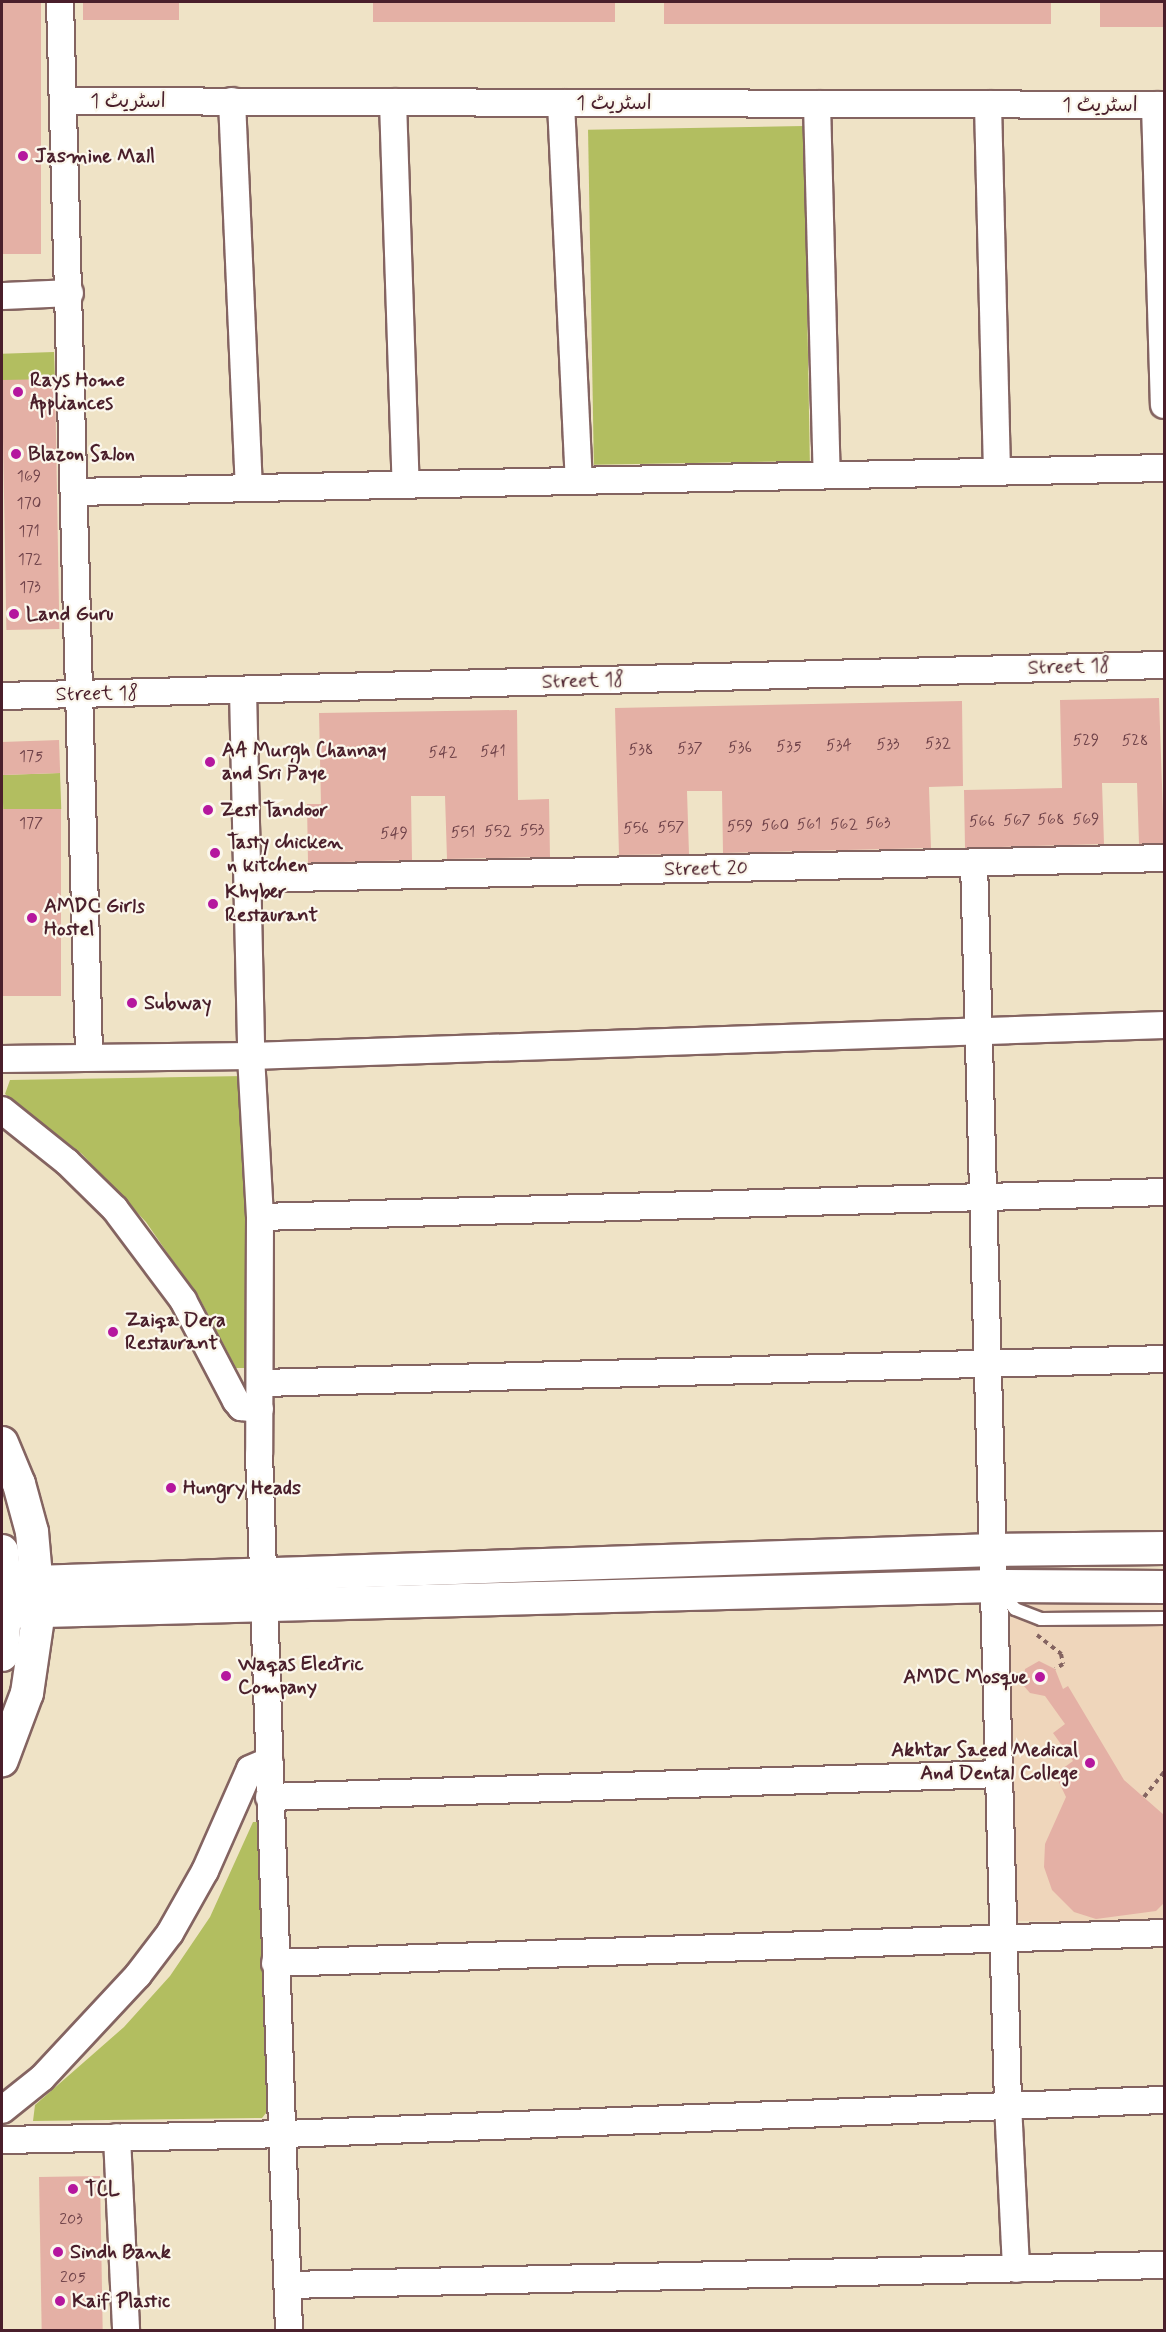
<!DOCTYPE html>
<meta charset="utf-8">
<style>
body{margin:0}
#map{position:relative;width:1166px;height:2332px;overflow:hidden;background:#efe3c6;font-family:Mynerve,"Playpen Sans Arabic",sans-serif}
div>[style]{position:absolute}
.built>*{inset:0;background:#efd6bb;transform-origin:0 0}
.green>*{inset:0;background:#b2be60;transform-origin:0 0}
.building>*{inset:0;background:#e4b0a5;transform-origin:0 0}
.path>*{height:4px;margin-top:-2px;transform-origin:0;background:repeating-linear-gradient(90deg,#846461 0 4.5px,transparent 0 9px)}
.roads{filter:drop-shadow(2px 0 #846461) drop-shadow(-2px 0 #846461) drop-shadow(0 2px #846461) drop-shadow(0 -2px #846461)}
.service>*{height:12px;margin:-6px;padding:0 6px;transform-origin:6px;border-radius:6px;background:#fff}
.minor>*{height:26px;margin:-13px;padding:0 13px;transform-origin:13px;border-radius:13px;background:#fff}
.tertiary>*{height:32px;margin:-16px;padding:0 16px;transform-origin:16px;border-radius:16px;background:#fff}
.dots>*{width:16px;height:16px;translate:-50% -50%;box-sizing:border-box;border:3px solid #fbf7ec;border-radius:50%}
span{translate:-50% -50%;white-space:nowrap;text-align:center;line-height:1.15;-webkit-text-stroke:4.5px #fbf7ec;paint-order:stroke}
.number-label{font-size:16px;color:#70434a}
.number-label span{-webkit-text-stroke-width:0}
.street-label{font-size:20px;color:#4a1f2b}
.poi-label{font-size:20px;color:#4a1f2b;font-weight:700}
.left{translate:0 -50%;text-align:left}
.right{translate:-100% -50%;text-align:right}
.frame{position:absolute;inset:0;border:3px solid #4a1f2b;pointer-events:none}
</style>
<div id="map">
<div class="built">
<i style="left:1164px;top:1601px;width:320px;height:154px;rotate:90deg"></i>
</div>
<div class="green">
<i style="left:804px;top:126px;width:335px;height:216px;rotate:89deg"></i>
<i style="left:54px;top:352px;width:27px;height:52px;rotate:88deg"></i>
<i style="left:60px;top:773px;width:36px;height:58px;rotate:88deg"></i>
<i style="clip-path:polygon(244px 1076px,246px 1368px,236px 1368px,202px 1303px,146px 1222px,82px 1154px,5px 1094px,10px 1080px)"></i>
<i style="clip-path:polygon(253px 1822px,266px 1822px,270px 2106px,266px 2113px,262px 2118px,33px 2121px,35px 2105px,124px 2027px,170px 1976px,210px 1917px)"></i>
</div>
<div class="building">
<i style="left:2px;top:2px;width:39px;height:252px"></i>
<i style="left:83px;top:2px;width:96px;height:18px"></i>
<i style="left:373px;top:2px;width:242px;height:20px"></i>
<i style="left:664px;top:2px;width:387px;height:22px"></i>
<i style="left:1100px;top:2px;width:64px;height:25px"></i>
<i style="left:55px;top:379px;width:250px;height:53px;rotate:89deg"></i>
<i style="clip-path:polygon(1159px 698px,1164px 843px,1139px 844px,1137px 783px,1102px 783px,1104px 844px,965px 848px,964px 790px,1062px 788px,1060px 700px)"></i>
<i style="clip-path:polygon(962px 701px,963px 786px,929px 787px,931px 848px,723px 853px,722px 791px,687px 791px,689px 854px,619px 855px,615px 708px)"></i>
<i style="clip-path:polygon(517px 710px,518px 800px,549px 799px,550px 857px,447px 859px,445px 796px,411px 796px,412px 860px,308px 863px,307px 804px,321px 804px,319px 713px)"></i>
<i style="left:59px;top:740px;width:33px;height:57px;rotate:88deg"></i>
<i style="left:2px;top:809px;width:59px;height:187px"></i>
<i style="clip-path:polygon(1039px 1661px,1055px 1669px,1063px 1689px,1068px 1686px,1124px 1780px,1164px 1815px,1164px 1903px,1156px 1911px,1096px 1919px,1074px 1912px,1052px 1890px,1044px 1867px,1045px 1844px,1066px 1797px,1055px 1774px,1073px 1761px,1053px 1733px,1065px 1724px,1045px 1696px,1030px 1693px,1023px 1685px,1025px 1669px)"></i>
<i style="left:100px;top:2176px;width:155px;height:61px;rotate:89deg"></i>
</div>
<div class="path">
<i style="left:1037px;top:1635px;width:31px;rotate:38deg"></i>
<i style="left:1061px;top:1654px;width:10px;rotate:79deg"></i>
<i style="left:1063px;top:1664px;width:9px;rotate:148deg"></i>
<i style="left:1144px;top:1797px;width:32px;rotate:-51deg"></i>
</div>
<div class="roads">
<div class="service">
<i style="left:999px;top:1591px;width:24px;rotate:48deg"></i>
<i style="left:1015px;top:1609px;width:28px;rotate:21deg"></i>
<i style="left:1041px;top:1619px;width:123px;rotate:-0.5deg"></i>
</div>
<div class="minor">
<i style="left:60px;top:2px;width:1054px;rotate:88.42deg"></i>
<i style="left:63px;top:101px;width:1101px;rotate:0.21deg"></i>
<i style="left:232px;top:101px;width:387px;rotate:87.5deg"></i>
<i style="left:393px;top:102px;width:383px;rotate:88.1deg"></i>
<i style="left:561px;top:103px;width:378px;rotate:87.3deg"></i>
<i style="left:817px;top:104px;width:371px;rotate:88.5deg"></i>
<i style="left:988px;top:104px;width:368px;rotate:88.6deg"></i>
<i style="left:1155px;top:105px;width:300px;rotate:88.3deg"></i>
<i style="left:2px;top:296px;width:68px;rotate:-2.5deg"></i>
<i style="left:74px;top:492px;width:1090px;rotate:-1.26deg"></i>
<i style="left:243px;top:690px;width:366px;rotate:88.7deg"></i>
<i style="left:251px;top:1056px;width:161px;rotate:86.8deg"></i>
<i style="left:260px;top:1217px;width:237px;rotate:90.2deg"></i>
<i style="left:259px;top:1454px;width:877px;rotate:88.04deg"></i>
<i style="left:2px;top:696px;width:1162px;rotate:-1.53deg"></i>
<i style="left:974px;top:862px;width:1242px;rotate:88.43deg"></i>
<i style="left:1008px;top:2104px;width:165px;rotate:87.2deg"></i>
<i style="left:248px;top:879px;width:916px;rotate:-1.31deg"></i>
<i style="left:2px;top:1059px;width:249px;rotate:-0.7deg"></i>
<i style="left:251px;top:1056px;width:914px;rotate:-1.94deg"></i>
<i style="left:2px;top:1110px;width:83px;rotate:38.7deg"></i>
<i style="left:67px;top:1162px;width:67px;rotate:44.4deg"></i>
<i style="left:115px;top:1209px;width:114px;rotate:53.2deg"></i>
<i style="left:183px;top:1300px;width:114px;rotate:62.3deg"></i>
<i style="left:236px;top:1401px;width:8px;rotate:50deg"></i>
<i style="left:241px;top:1407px;width:19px;rotate:6deg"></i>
<i style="left:260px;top:1217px;width:904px;rotate:-1.58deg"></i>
<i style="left:262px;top:1383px;width:902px;rotate:-1.52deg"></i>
<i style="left:269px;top:1797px;width:730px;rotate:-1.8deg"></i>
<i style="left:275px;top:1963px;width:890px;rotate:-1.93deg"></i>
<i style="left:2px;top:2110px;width:51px;rotate:-38.7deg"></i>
<i style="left:42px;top:2078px;width:141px;rotate:-47deg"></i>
<i style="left:138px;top:1975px;width:53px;rotate:-52.7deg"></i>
<i style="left:170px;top:1933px;width:71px;rotate:-60.6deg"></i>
<i style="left:205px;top:1871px;width:111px;rotate:-66.2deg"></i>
<i style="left:250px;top:1769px;width:21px;rotate:-23deg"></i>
<i style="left:117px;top:2137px;width:193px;rotate:87.3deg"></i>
<i style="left:2px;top:2140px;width:283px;rotate:-1.2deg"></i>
<i style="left:285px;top:2134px;width:880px;rotate:-2.22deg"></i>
<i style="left:288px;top:2285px;width:876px;rotate:-1.31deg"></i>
</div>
<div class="tertiary">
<i style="left:2px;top:1443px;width:44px;rotate:67.5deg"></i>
<i style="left:19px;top:1484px;width:50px;rotate:74.8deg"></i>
<i style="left:32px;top:1532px;width:79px;rotate:84.9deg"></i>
<i style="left:39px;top:1611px;width:83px;rotate:98.3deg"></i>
<i style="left:27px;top:1693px;width:72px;rotate:110.5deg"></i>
<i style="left:2px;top:1551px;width:46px;rotate:85deg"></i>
<i style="left:6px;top:1597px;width:58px;rotate:93.9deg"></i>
<i style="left:5px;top:1583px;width:990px;rotate:-1.91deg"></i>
<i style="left:994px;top:1550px;width:170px;rotate:-0.7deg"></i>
<i style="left:6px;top:1612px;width:988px;rotate:-1.51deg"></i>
<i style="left:994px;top:1586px;width:170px;rotate:0.3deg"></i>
</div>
</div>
<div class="dots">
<i style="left:23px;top:156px;background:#b5179e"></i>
<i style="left:18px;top:392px;background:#b5179e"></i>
<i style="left:16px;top:454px;background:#b5179e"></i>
<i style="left:14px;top:614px;background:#b5179e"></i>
<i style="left:210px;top:762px;background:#b5179e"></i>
<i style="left:208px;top:810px;background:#b5179e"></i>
<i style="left:215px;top:853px;background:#b5179e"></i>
<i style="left:213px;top:904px;background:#b5179e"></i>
<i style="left:32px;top:918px;background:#b5179e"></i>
<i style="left:132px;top:1003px;background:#b5179e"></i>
<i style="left:113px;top:1332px;background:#b5179e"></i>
<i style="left:171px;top:1488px;background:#b5179e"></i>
<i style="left:226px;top:1676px;background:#b5179e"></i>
<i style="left:1040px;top:1677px;background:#b5179e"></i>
<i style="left:1090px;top:1763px;background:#b5179e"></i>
<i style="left:73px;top:2189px;background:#b5179e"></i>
<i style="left:58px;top:2252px;background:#b5179e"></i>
<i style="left:60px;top:2301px;background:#b5179e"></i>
</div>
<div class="number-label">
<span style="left:29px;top:477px">169</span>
<span style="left:29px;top:504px">170</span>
<span style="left:29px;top:532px">171</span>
<span style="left:30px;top:560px">172</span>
<span style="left:30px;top:588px">173</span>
<span style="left:1086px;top:741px">529</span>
<span style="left:1135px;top:741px">528</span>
<span style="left:938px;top:744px">532</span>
<span style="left:888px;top:745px">533</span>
<span style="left:839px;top:746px">534</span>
<span style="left:789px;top:747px">535</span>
<span style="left:740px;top:748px">536</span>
<span style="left:690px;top:749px">537</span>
<span style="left:641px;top:750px">538</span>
<span style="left:493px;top:752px">541</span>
<span style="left:443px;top:753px">542</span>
<span style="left:31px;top:757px">175</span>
<span style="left:1051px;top:820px">568</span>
<span style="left:1086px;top:820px">569</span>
<span style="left:1017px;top:821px">567</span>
<span style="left:982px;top:822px">566</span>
<span style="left:31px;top:824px">177</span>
<span style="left:878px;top:824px">563</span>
<span style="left:809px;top:825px">561</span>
<span style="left:844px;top:825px">562</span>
<span style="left:775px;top:826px">560</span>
<span style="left:740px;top:827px">559</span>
<span style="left:671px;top:828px">557</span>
<span style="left:636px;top:829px">556</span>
<span style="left:532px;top:831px">553</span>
<span style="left:498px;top:832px">552</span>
<span style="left:463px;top:833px">551</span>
<span style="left:394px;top:834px">549</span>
<span style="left:71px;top:2220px">203</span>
<span style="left:73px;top:2278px">205</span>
</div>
<div class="street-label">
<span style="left:128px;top:101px">اسٹریٹ 1</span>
<span style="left:614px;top:103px">اسٹریٹ 1</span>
<span style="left:1100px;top:105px">اسٹریٹ 1</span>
<span style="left:1069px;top:667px;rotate:-2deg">Street 18</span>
<span style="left:583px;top:681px;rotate:-2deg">Street 18</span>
<span style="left:97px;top:694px;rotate:-1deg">Street 18</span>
<span style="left:706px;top:869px;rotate:-1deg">Street 20</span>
</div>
<div class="poi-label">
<span class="left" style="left:35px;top:156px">Jasmine Mall</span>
<span class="left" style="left:30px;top:392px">Rays Home<br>Appliances</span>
<span class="left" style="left:28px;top:454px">Blazon Salon</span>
<span class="left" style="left:26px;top:614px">Land Guru</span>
<span class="left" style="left:222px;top:762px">AA Murgh Channay<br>and Sri Paye</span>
<span class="left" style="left:220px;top:810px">Zest Tandoor</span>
<span class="left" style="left:227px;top:854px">Tasty chicken<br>n kitchen</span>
<span class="left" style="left:225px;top:904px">Khyber<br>Restaurant</span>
<span class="left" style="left:44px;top:918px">AMDC Girls<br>Hostel</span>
<span class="left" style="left:144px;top:1003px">Subway</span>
<span class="left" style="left:125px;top:1332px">Zaiqa Dera<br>Restaurant</span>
<span class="left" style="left:183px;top:1488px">Hungry Heads</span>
<span class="left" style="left:238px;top:1676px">Waqas Electric<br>Company</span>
<span class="right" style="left:1028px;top:1677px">AMDC Mosque</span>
<span class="right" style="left:1078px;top:1762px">Akhtar Saeed Medical<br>And Dental College</span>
<span class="left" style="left:85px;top:2189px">TCL</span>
<span class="left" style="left:70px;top:2252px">Sindh Bank</span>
<span class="left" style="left:72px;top:2301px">Kaif Plastic</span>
</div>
<div class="frame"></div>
</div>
